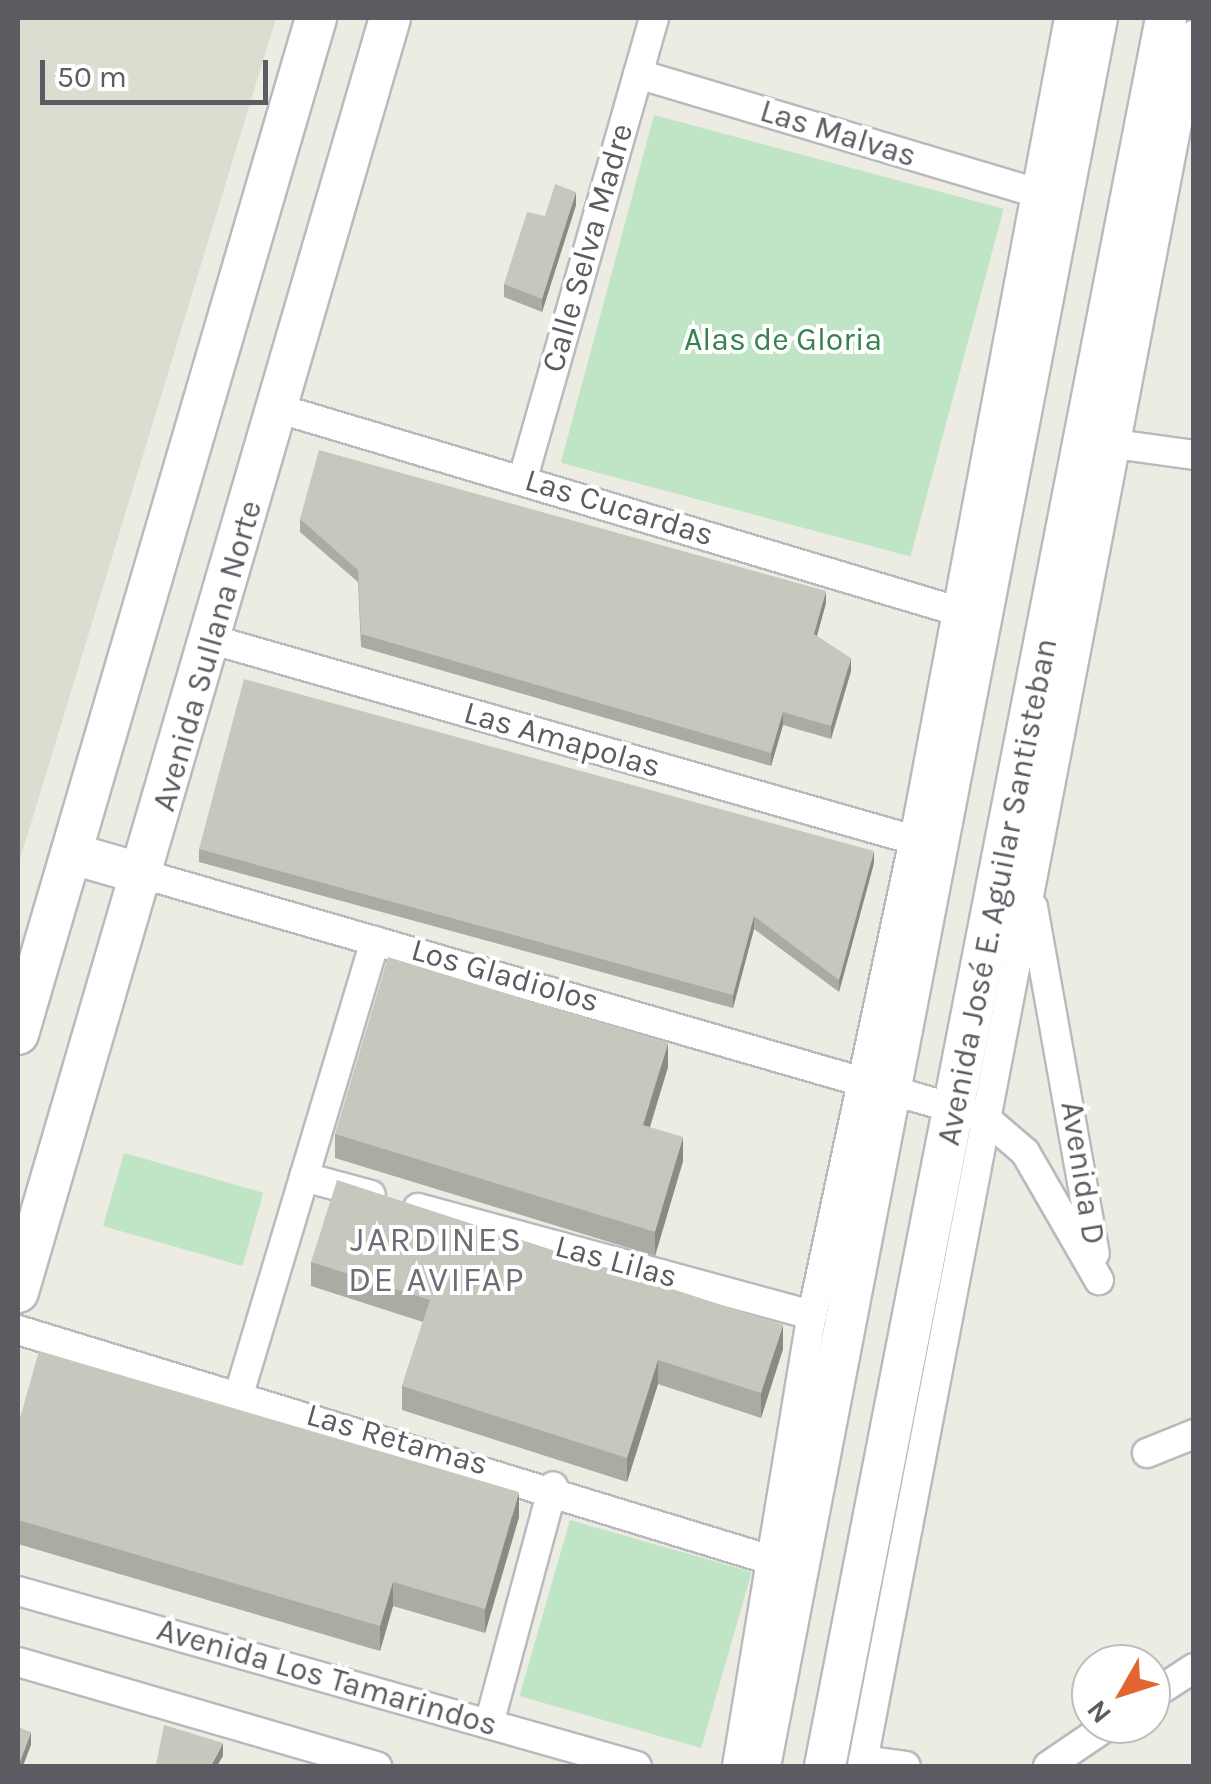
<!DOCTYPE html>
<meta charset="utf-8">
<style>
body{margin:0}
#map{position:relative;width:1211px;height:1784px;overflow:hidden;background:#ecece2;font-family:Karla,sans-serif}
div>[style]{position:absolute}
.education>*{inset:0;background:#dcdcd0}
.green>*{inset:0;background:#bfe4c6;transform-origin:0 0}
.roads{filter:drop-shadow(2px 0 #b9bac0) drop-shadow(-2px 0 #b9bac0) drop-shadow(0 2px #b9bac0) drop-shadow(0 -2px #b9bac0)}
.street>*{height:28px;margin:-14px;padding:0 14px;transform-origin:14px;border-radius:14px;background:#fff}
.secondary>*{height:40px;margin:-20px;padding:0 20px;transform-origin:20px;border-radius:20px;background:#fff}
.wall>*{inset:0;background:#ababa3}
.shaded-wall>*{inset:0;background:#8b8b85}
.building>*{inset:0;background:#c7c7be}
span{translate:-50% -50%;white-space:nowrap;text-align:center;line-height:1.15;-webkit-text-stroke:8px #fff;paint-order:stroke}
.street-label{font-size:32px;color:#5a5c62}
.park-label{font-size:32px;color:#38834b}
.neighbourhood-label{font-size:35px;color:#6b6e74;letter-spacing:2.5px}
.frame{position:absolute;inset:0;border:20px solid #5a5c62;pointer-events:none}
.north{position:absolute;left:1071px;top:1644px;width:100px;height:100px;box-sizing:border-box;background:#fff;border:2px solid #bdbec0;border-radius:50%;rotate:231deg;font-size:28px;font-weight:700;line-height:40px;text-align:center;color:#5a5c62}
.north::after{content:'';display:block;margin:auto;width:35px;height:45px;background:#e26532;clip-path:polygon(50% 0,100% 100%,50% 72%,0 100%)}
.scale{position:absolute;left:40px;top:60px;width:228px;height:45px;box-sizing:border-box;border:5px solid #5a5c62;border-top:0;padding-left:12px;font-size:30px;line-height:35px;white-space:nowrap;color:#5a5c62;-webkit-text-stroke:8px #fff;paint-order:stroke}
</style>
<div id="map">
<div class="education">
<i style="clip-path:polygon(18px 18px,276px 18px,18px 866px)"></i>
</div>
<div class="green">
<i style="left:654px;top:115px;width:362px;height:360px;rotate:15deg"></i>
<i style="left:124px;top:1153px;width:145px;height:76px;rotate:16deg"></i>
<i style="left:570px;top:1520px;width:189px;height:183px;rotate:16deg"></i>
</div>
<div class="roads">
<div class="street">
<i style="left:638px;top:74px;width:417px;rotate:16.6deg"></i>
<i style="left:280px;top:409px;width:706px;rotate:16.61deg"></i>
<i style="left:1115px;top:444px;width:80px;rotate:7.9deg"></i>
<i style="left:523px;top:478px;width:478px;rotate:-74.1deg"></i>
<i style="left:210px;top:639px;width:732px;rotate:15.93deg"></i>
<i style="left:146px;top:875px;width:872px;rotate:16.11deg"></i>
<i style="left:984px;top:1117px;width:54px;rotate:40.5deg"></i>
<i style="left:1025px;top:1152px;width:148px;rotate:60deg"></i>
<i style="left:1033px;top:907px;width:352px;rotate:79.9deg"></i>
<i style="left:304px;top:1177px;width:69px;rotate:15deg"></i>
<i style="left:418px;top:1208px;width:408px;rotate:15.2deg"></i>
<i style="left:18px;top:1330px;width:791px;rotate:16.99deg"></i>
<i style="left:239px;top:1394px;width:473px;rotate:-73.3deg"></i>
<i style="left:1147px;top:1453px;width:51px;rotate:-22deg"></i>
<i style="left:18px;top:1591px;width:643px;rotate:15.79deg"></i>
<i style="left:18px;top:1662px;width:374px;rotate:16.2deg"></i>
<i style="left:1151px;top:1696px;width:51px;rotate:-33.1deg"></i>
<i style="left:489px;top:1724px;width:246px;rotate:-74.9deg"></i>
<i style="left:863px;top:1760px;width:43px;rotate:7.9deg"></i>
<i style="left:737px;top:1766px;width:457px;rotate:-80.6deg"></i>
<i style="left:812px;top:1315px;width:486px;rotate:-77.9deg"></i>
<i style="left:914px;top:840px;width:836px;rotate:-79.32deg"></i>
<i style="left:862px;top:1766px;width:1763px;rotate:-79.14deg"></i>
<i style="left:1048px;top:1766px;width:75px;rotate:-34.1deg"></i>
</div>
<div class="secondary">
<i style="left:73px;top:854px;width:76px;rotate:16deg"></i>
<i style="left:18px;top:1034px;width:1059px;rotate:-73.65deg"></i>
<i style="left:18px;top:1292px;width:1327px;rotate:-73.72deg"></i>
<i style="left:760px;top:1766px;width:1780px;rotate:-79.09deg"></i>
<i style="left:825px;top:1766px;width:1781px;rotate:-78.96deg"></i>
</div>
</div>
<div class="wall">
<i style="clip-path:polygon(576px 205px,542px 312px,504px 297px,504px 284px,545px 216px)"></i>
<i style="clip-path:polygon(300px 519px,826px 603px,817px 636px,851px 671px,831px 739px,783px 725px,771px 766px,361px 647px,358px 582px,300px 532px)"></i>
<i style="clip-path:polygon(199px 849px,874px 863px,839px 992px,754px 929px,733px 1008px,199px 862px)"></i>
<i style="clip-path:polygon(668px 1067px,650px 1127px,683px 1161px,655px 1256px,335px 1158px,335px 1134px)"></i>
<i style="clip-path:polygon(311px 1262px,783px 1349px,761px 1418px,658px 1384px,627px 1482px,402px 1410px,402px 1386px,423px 1322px,311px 1286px)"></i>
<i style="clip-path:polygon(18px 1425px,519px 1517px,485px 1633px,393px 1606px,380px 1651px,18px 1544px)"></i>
</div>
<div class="shaded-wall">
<i style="clip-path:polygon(576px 192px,576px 205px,542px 312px,542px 299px)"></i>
<i style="clip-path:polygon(826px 591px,826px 603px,814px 646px,814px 634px)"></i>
<i style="clip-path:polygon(851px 658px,851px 671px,831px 739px,831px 726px)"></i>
<i style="clip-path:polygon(783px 712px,783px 725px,771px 766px,771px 753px)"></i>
<i style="clip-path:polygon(874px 851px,874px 863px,839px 992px,839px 980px)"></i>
<i style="clip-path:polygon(754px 916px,754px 929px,733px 1008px,733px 995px)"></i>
<i style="clip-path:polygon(668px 1043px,668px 1067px,643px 1149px,643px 1125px)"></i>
<i style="clip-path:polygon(683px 1137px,683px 1161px,655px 1256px,655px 1232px)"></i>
<i style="clip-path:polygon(783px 1325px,783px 1349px,761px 1418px,761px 1393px)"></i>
<i style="clip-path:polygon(658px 1360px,658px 1384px,627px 1482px,627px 1458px)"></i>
<i style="clip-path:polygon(519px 1492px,519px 1517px,485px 1633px,485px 1609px)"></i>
<i style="clip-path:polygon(393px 1582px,393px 1606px,380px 1651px,380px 1626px)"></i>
<i style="clip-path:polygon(31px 1732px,31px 1745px,23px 1766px,19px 1764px)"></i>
<i style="clip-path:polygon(223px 1743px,223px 1756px,217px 1766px,211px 1766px)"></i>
</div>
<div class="building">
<i style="clip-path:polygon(555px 184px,576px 192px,542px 299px,504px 284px,527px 212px,545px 216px)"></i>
<i style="clip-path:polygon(319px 450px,826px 591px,814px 634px,851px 658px,831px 726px,783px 712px,771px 753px,361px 634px,358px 570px,300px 519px)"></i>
<i style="clip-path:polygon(244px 679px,874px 851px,839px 980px,754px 916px,733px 995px,199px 849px)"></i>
<i style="clip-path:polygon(388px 957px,668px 1043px,643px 1125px,683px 1137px,655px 1232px,335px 1134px)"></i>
<i style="clip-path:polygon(337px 1180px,783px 1325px,761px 1393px,658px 1360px,627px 1458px,402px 1386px,430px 1300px,311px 1262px)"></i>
<i style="clip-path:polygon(39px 1351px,519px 1492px,485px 1609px,393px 1582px,380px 1626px,18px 1520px,18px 1425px)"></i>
<i style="clip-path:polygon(164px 1725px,223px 1743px,211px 1766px,156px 1765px)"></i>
<i style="clip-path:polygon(18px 1727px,31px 1732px,19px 1764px,29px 1766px,18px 1766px)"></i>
</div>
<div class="street-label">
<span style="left:838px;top:134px;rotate:17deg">Las Malvas</span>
<span style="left:588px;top:248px;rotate:-74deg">Calle Selva Madre</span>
<span style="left:619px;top:508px;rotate:17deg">Las Cucardas</span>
<span style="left:208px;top:656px;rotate:-74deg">Avenida Sullana Norte</span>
<span style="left:562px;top:740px;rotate:16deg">Las Amapolas</span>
<span style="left:998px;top:892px;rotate:-79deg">Avenida José E. Aguilar Santisteban</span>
<span style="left:505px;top:976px;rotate:16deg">Los Gladiolos</span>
<span style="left:1082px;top:1173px;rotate:81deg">Avenida D</span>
<span style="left:616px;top:1262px;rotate:15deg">Las Lilas</span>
<span style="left:397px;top:1440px;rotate:16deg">Las Retamas</span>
<span style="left:327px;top:1678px;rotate:16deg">Avenida Los Tamarindos</span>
</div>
<div class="park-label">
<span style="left:783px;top:340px">Alas de Gloria</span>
</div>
<div class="neighbourhood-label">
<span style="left:437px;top:1260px">JARDINES<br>DE AVIFAP</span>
</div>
<div class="frame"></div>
<div class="north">N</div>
<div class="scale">50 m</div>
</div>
